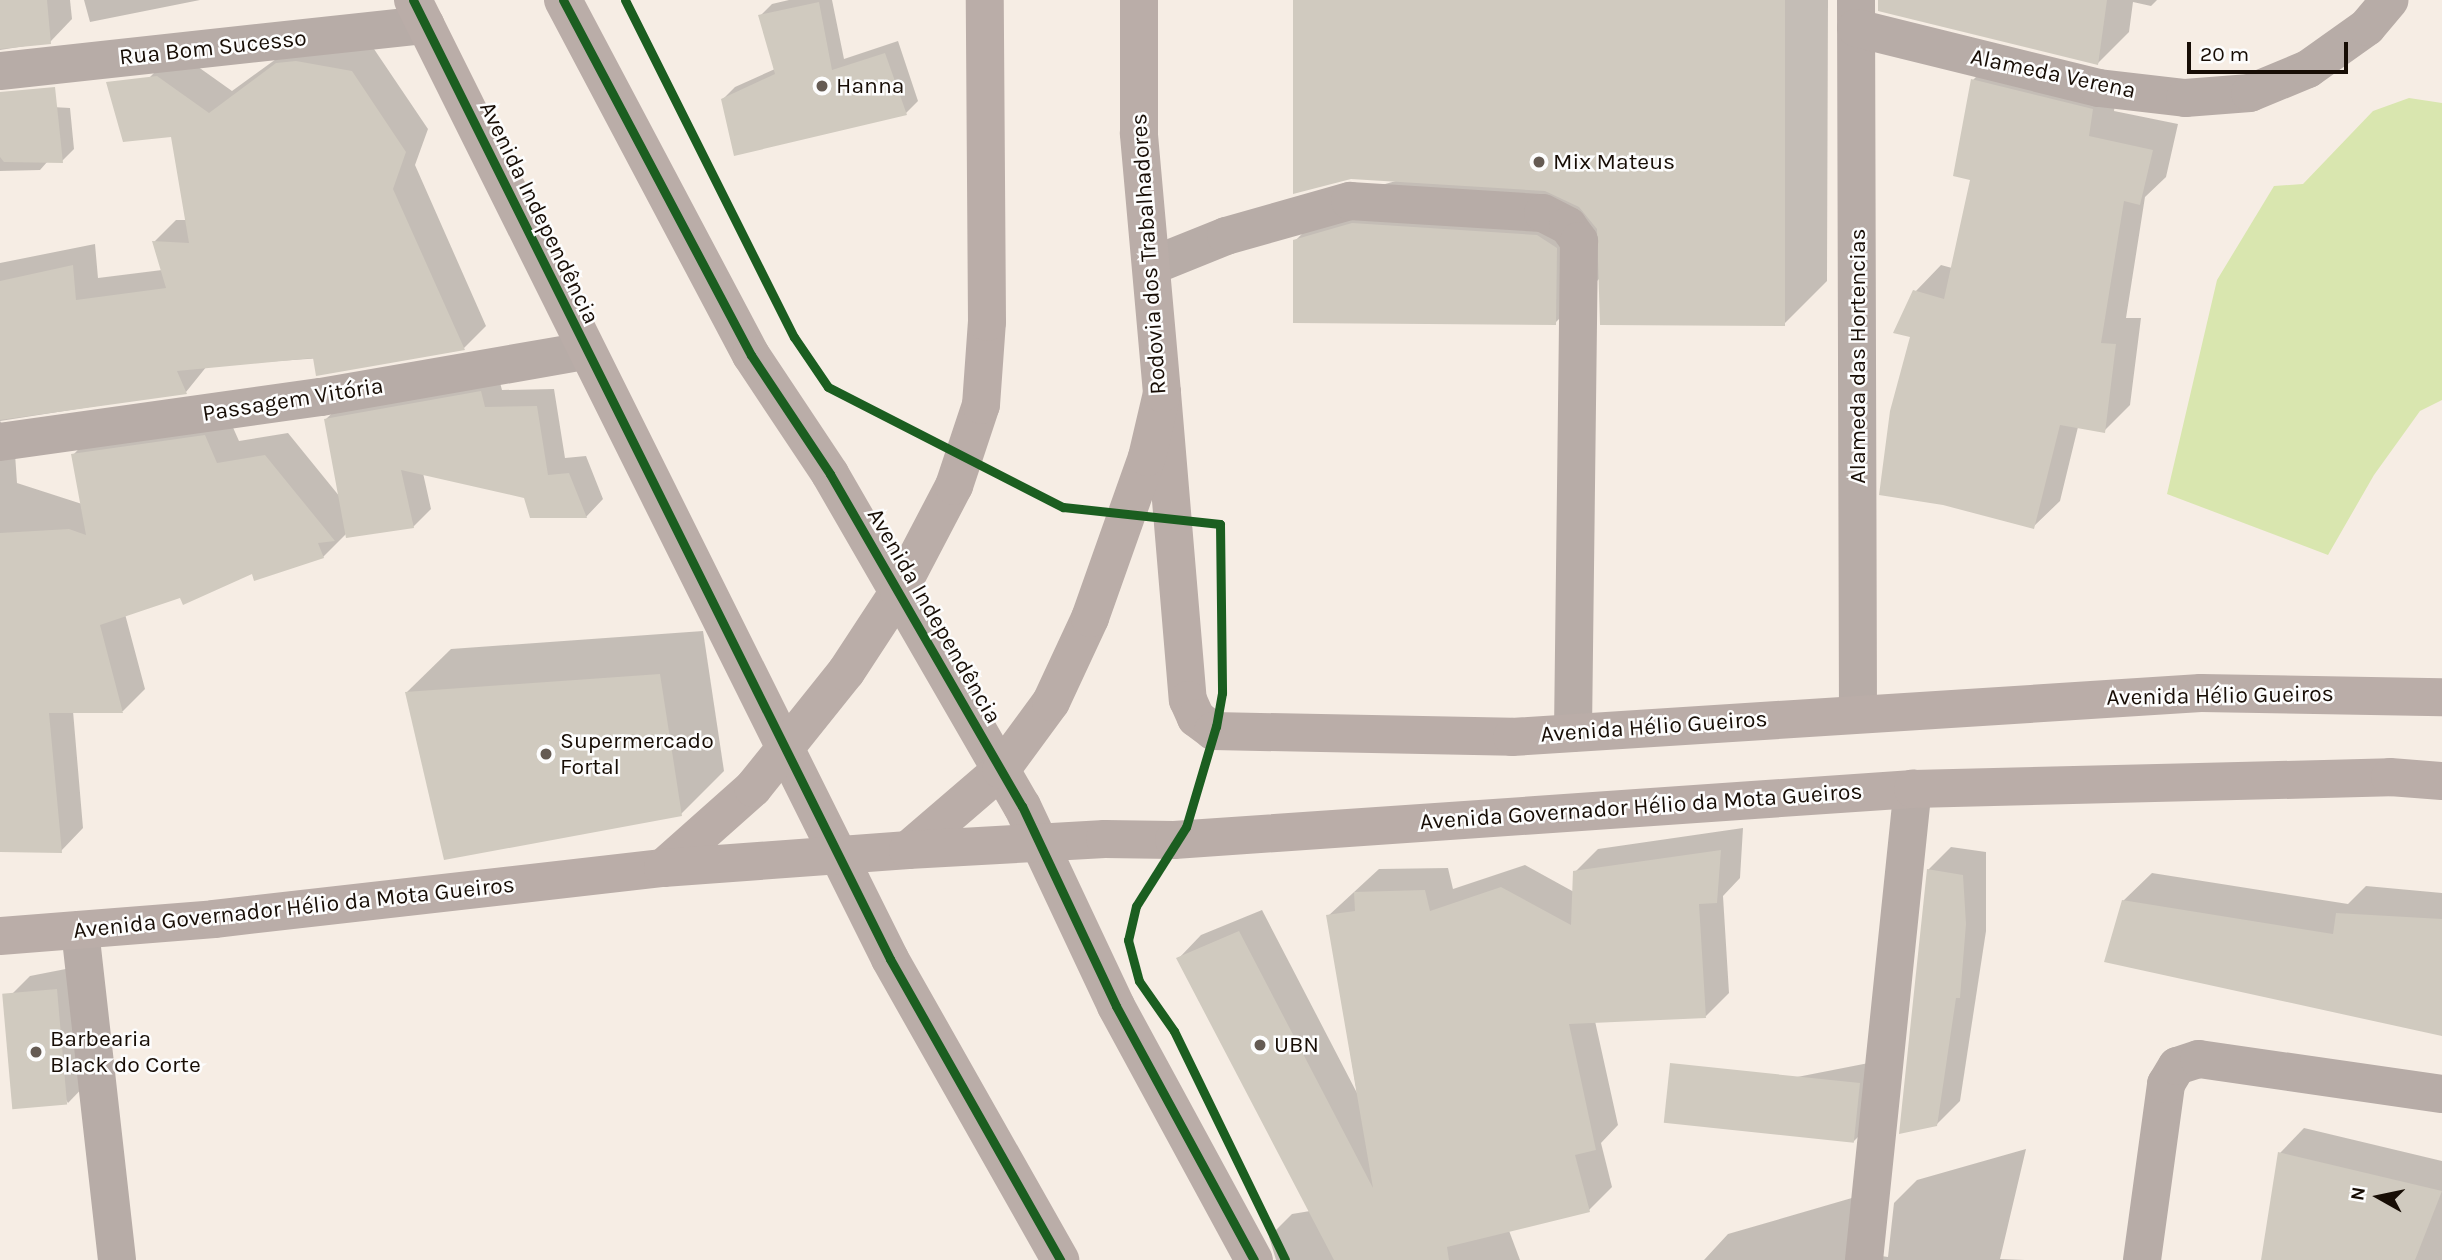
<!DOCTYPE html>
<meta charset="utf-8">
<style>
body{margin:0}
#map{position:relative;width:2442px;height:1260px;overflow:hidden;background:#f6ede4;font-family:Karla,sans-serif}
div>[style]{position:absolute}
.water>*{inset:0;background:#d9e6af}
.shadow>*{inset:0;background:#0003}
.building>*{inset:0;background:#d0cabf;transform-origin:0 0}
.minor>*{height:38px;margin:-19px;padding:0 19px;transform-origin:19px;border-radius:19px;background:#b7aca7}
.major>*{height:38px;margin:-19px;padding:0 19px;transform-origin:19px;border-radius:19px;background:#baada8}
.cycleway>*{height:9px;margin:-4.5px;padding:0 4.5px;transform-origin:4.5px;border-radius:4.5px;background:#1b5e20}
.dots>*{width:19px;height:19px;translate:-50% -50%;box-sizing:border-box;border:4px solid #fdfdfd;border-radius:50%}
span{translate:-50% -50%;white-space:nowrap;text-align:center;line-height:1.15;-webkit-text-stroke:5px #fdfdfd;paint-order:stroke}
.street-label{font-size:23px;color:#170d05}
.poi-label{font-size:23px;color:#170d05}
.left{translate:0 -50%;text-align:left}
.north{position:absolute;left:2344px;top:1162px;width:70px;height:70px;-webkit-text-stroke:5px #fdfdfd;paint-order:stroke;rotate:279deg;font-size:19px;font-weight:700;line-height:28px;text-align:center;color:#170d05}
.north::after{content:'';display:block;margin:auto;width:24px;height:32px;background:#170d05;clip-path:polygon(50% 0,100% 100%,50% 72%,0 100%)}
.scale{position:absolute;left:2187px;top:42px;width:161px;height:32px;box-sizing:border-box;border:4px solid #170d05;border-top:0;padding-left:9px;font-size:21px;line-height:24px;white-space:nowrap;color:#170d05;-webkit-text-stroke:5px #fdfdfd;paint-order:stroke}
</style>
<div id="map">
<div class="water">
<i style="clip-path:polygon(2409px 98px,2442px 103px,2442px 400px,2420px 411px,2374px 475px,2328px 555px,2167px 494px,2217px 280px,2274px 186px,2303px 184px,2373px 111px)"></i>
</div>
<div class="shadow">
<i style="clip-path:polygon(0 0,70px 0,72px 19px,50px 42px,0 50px)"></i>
<i style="clip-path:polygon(84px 0,200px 0,90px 22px)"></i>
<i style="clip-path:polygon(789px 0,832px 0,844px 59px,898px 41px,918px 101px,906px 113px,723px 99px,735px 87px,775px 69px,760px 16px,772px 4px)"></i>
<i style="clip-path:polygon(1294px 0,1828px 0,1827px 281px,1784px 324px,1600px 278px,1555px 323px,1295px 241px,1338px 197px,1396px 181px)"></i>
<i style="clip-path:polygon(1910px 0,2157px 0,2151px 6px,2133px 2px,2129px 32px,2098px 63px)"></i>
<i style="clip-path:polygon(301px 41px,374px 49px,428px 129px,415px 165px,486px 326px,464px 348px,207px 366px,186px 392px,0 421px,14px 439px,17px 483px,82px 504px,73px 455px,95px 432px,227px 414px,239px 441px,288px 433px,340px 497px,326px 419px,344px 402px,498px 375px,502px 390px,554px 389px,565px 458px,586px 456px,603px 499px,586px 517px,526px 496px,423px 473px,431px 509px,413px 527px,346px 534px,323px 557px,253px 571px,125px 614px,145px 689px,123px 711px,73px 711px,83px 828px,61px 851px,0 850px,0 263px,95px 244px,98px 278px,162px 270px,154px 242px,176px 220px,187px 220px,172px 135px,149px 78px,172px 55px,180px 54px,232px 91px)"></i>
<i style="clip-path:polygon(1999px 54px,2118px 83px,2114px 111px,2178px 124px,2166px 177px,2145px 197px,2126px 318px,2141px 318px,2130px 405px,2104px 431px,2078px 427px,2060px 501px,2033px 527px,1913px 336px,1915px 292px,1941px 265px,1952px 268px,1972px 179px,1973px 80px)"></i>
<i style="clip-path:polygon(0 104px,70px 108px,74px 149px,62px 161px,48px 161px,40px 170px,0 171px)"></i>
<i style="clip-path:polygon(703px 631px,724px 771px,681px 814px,407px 692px,451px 649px)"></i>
<i style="clip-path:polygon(1743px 828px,1740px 878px,1723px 896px,1729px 993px,1706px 1016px,1595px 1021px,1618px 1125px,1601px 1143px,1612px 1187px,1589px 1210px,1508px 1228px,1520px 1260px,1276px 1260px,1269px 1237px,1292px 1214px,1310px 1211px,1179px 958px,1201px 935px,1262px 910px,1357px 1093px,1328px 916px,1379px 869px,1448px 868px,1453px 889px,1525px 865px,1574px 892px,1575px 872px,1598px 849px)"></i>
<i style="clip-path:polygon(1951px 847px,1986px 852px,1986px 931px,1960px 1101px,1936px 1125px,1928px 870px)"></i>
<i style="clip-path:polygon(2152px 873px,2348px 904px,2366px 886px,2442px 893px,2442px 1033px,2123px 901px)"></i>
<i style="clip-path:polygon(81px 966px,92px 1078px,68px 1103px,5px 1001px,30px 976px)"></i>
<i style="clip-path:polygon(1884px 1060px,1878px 1117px,1853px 1142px,1675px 1120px,1700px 1096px)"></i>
<i style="clip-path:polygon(2304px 1128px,2442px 1161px,2442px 1260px,2276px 1260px,2280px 1153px)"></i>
<i style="clip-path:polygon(2026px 1149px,2000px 1259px,2025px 1260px,1704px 1260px,1728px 1234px,1869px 1193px,1875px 1255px,1888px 1257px,1894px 1203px,1917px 1180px)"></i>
</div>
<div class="building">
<i style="clip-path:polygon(0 0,47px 0,51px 44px,0 49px)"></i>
<i style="clip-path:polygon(1293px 0,1785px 0,1785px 326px,1600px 325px,1597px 229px,1579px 207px,1545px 191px,1351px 179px,1293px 194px)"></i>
<i style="clip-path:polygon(1878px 0,2107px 0,2098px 65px,1878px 11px)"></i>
<i style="clip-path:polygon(819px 2px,832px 70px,885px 53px,907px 115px,734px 156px,721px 99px,775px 74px,758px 15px)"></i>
<i style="clip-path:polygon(296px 61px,352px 71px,406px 152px,393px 189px,465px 350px,316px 376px,313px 358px,177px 371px,187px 394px,0 420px,0 281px,73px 265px,76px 300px,166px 288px,152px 241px,189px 243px,171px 137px,123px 142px,106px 82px,157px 76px,209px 113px,276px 63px)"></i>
<i style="clip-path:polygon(1971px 79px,2093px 109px,2089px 136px,2153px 150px,2140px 205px,2124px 201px,2101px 343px,2116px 344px,2105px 433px,2060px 425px,2034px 529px,1943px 505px,1879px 495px,1890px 411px,1910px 337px,1893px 333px,1913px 290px,1944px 299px,1970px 180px,1953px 176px)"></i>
<i style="clip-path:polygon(55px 87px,63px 163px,4px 162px,0 157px,0 92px)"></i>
<i style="clip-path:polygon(1352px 223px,1537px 235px,1557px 248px,1556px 325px,1293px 323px,1293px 240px)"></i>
<i style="clip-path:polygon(481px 391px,485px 407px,537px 406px,548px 475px,569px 473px,587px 518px,530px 518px,524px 498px,401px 470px,414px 528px,346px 538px,324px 419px)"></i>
<i style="clip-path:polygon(205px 435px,217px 463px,265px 455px,335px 541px,318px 543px,324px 558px,254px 581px,252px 574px,183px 605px,180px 598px,100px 625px,123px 713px,49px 713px,62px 853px,0 852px,0 533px,69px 529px,86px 535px,71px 454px)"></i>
<i style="clip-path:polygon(660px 674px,682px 816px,444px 860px,405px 692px)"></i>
<i style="clip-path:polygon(1721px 850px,1717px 903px,1699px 904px,1706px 1018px,1569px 1024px,1596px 1150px,1575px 1155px,1590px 1212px,1447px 1247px,1449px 1260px,1334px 1260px,1176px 958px,1239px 931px,1373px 1188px,1326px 915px,1355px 911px,1354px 892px,1425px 890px,1430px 911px,1501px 887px,1571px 925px,1573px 871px)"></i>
<i style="clip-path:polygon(1927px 869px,1963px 875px,1966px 924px,1960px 998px,1956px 998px,1937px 1126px,1899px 1134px)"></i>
<i style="clip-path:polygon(2122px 900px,2333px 934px,2336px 913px,2442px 919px,2442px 1036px,2104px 962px)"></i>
<i style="left:57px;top:989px;width:116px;height:55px;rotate:85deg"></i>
<i style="left:1860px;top:1083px;width:60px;height:191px;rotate:96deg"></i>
<i style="clip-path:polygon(2278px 1152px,2442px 1191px,2415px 1260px,2261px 1260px)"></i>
</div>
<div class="minor">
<i style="left:1856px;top:0;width:713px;rotate:89.84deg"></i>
<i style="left:1856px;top:28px;width:250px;rotate:13.9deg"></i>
<i style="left:2099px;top:88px;width:87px;rotate:6.6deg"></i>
<i style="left:2185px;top:98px;width:65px;rotate:-4.4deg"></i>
<i style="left:2250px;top:93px;width:63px;rotate:-22.5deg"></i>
<i style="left:2308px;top:69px;width:72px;rotate:-35.4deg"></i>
<i style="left:2367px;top:27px;width:35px;rotate:-50deg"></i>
<i style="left:0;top:71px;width:428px;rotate:-6.2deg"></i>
<i style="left:1154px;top:265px;width:78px;rotate:-21.9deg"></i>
<i style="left:1226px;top:236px;width:129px;rotate:-15.8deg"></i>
<i style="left:1350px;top:201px;width:193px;rotate:3.6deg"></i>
<i style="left:1543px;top:213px;width:28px;rotate:27deg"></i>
<i style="left:1568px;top:226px;width:19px;rotate:54deg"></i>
<i style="left:1579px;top:241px;width:492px;rotate:90.7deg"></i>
<i style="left:0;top:442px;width:324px;rotate:-8deg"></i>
<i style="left:321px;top:397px;width:267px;rotate:-9.9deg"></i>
<i style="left:80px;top:930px;width:332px;rotate:83.6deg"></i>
<i style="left:1864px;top:1260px;width:474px;rotate:-84.1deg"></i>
<i style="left:2142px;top:1260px;width:178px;rotate:-82.2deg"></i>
<i style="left:2166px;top:1084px;width:21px;rotate:-59deg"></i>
<i style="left:2177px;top:1066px;width:23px;rotate:-18deg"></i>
<i style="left:2199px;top:1059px;width:246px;rotate:8.2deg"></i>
</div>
<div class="major">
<i style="left:413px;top:0;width:1071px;rotate:63.55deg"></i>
<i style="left:890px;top:959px;width:346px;rotate:60.5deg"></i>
<i style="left:563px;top:0;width:402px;rotate:62.1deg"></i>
<i style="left:751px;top:355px;width:143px;rotate:56.4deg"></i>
<i style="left:830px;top:474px;width:384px;rotate:60deg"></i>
<i style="left:1022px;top:806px;width:221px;rotate:64.8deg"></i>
<i style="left:1116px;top:1006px;width:289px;rotate:61.5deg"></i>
<i style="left:1162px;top:393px;width:308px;rotate:85.2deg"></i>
<i style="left:1188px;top:700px;width:20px;rotate:66deg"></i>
<i style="left:1196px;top:718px;width:21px;rotate:37deg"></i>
<i style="left:1213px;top:731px;width:299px;rotate:1.1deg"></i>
<i style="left:1512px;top:737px;width:690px;rotate:-3.65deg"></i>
<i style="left:2201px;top:693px;width:241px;rotate:1deg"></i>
<i style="left:908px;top:850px;width:123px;rotate:-40.7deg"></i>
<i style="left:1001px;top:770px;width:84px;rotate:-53.7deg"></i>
<i style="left:1051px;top:702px;width:93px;rotate:-65.1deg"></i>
<i style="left:1090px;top:618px;width:171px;rotate:-70.5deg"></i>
<i style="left:1147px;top:457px;width:66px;rotate:-76.8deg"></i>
<i style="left:1162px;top:393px;width:261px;rotate:-95.1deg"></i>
<i style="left:1139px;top:133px;width:133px;rotate:-90deg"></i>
<i style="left:663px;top:868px;width:120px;rotate:-41.6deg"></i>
<i style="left:753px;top:788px;width:149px;rotate:-51.3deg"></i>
<i style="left:846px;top:672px;width:97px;rotate:-56.8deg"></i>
<i style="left:899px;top:591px;width:119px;rotate:-62.4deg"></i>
<i style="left:954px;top:486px;width:85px;rotate:-71.6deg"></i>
<i style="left:981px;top:405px;width:83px;rotate:-85.9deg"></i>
<i style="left:987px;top:322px;width:322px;rotate:-90.4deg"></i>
<i style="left:0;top:936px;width:215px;rotate:-4.5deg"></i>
<i style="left:214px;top:919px;width:452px;rotate:-6.5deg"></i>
<i style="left:663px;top:868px;width:246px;rotate:-4.2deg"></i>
<i style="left:908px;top:850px;width:197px;rotate:-3.2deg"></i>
<i style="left:1105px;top:839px;width:69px;rotate:0.8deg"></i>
<i style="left:1174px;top:840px;width:741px;rotate:-3.95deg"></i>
<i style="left:1913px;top:789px;width:477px;rotate:-1.4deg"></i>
<i style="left:2390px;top:777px;width:52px;rotate:4.4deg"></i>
</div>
<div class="cycleway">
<i style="left:413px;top:0;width:1071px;rotate:63.55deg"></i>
<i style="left:890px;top:959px;width:346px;rotate:60.5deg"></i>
<i style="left:563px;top:0;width:402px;rotate:62.1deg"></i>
<i style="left:751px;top:355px;width:143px;rotate:56.4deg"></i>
<i style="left:830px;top:474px;width:384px;rotate:60deg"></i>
<i style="left:1022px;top:806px;width:221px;rotate:64.8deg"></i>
<i style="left:1116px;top:1006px;width:289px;rotate:61.5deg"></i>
<i style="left:625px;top:0;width:377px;rotate:63.4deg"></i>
<i style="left:794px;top:337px;width:60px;rotate:55.8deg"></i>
<i style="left:828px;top:387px;width:264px;rotate:27.1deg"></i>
<i style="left:1063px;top:507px;width:158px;rotate:6.2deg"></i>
<i style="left:1220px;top:524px;width:169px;rotate:89.3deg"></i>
<i style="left:1222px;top:693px;width:34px;rotate:100deg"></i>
<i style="left:1216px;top:726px;width:105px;rotate:106.5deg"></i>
<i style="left:1186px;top:827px;width:93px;rotate:122.3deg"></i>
<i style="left:1136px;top:906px;width:35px;rotate:103deg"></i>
<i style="left:1128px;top:940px;width:42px;rotate:75deg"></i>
<i style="left:1139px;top:981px;width:61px;rotate:55deg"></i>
<i style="left:1174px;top:1031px;width:254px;rotate:64.1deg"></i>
</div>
<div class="dots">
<i style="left:822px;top:86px;background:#655b53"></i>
<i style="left:1539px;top:162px;background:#655b53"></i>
<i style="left:546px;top:754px;background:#655b53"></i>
<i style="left:1260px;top:1045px;background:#655b53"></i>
<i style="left:36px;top:1052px;background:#655b53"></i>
</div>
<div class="street-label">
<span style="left:213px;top:48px;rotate:-6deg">Rua Bom Sucesso</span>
<span style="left:2053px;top:74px;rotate:12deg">Alameda Verena</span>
<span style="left:539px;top:213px;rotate:64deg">Avenida Independência</span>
<span style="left:1149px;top:254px;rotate:-94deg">Rodovia dos Trabalhadores</span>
<span style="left:1858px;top:356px;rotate:-90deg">Alameda das Hortencias</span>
<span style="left:293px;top:400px;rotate:-9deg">Passagem Vitória</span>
<span style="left:934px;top:616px;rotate:60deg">Avenida Independência</span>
<span style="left:2220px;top:696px;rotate:-1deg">Avenida Hélio Gueiros</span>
<span style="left:1654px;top:727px;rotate:-4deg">Avenida Hélio Gueiros</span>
<span style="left:1641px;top:807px;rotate:-4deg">Avenida Governador Hélio da Mota Gueiros</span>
<span style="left:294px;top:908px;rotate:-6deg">Avenida Governador Hélio da Mota Gueiros</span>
</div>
<div class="poi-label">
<span class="left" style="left:836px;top:86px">Hanna</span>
<span class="left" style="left:1553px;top:162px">Mix Mateus</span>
<span class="left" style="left:560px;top:754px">Supermercado<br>Fortal</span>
<span class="left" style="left:50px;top:1052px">Barbearia<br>Black do Corte</span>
<span class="left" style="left:1274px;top:1045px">UBN</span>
</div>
<div class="north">N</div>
<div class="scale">20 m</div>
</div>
